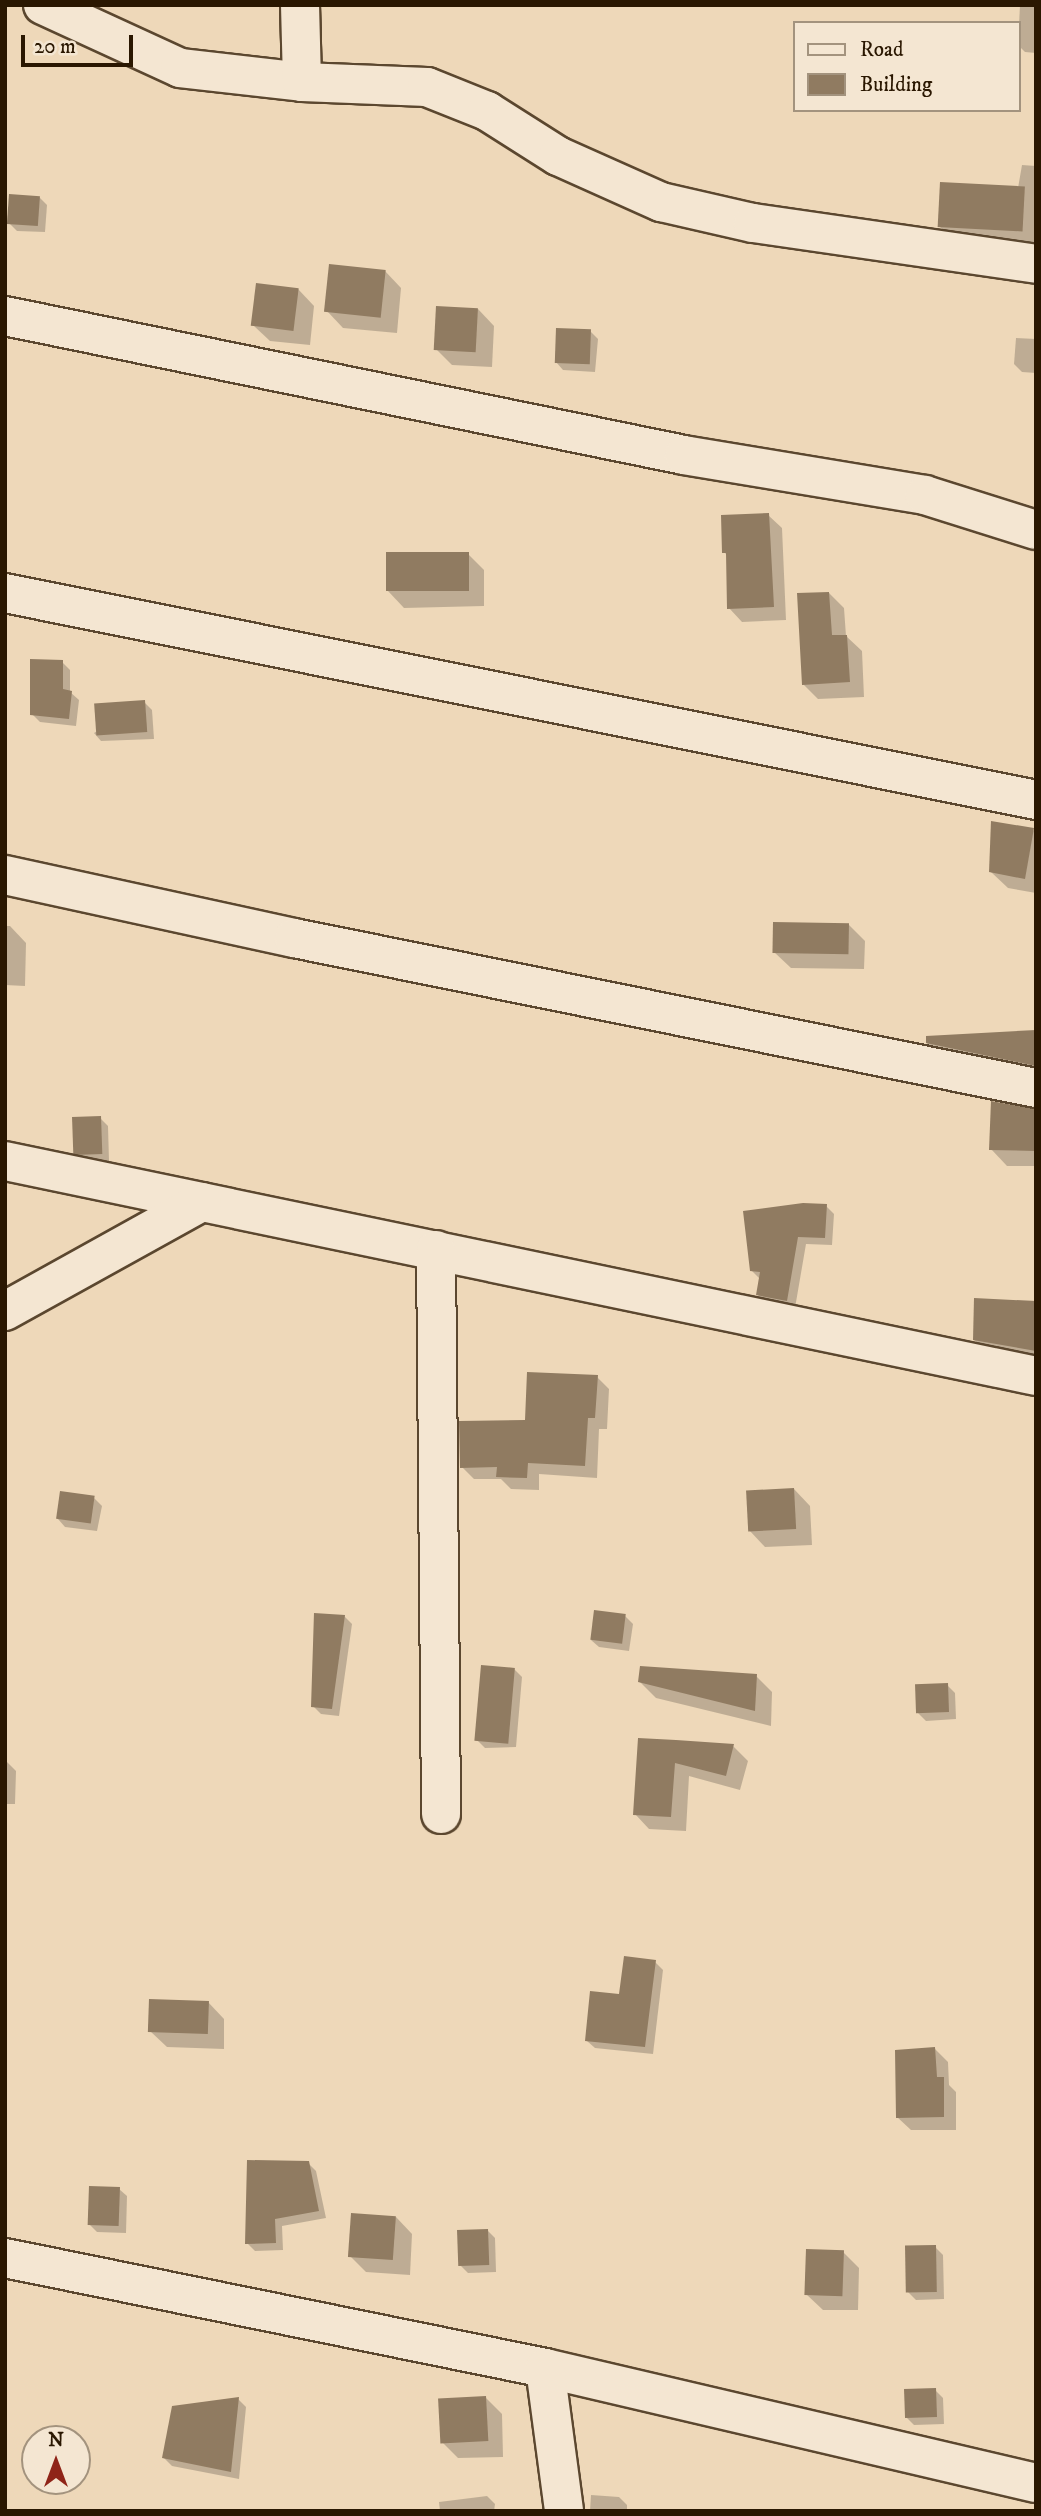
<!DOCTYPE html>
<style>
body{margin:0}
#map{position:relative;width:1041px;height:2516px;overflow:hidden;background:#eed8b9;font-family:"IM FELL DW Pica",serif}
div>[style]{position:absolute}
.shadow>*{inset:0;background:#0003}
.building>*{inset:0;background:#907b61;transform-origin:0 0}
.roads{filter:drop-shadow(2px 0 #5b472f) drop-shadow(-2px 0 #5b472f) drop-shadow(0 2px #5b472f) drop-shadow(0 -2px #5b472f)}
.street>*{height:38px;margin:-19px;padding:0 19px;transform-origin:19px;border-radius:19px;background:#f4e6d2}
span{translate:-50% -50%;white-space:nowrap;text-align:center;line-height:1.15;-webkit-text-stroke:5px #f4e6d2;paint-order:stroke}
.frame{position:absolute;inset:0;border:7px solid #2a1701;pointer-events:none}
.legend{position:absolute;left:793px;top:21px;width:228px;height:91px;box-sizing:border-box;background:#f4e6d2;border:2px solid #a3937e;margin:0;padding:9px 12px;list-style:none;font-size:21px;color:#2a1701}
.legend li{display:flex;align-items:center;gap:14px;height:35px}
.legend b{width:35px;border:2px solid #a3937e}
.north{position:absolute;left:21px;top:2425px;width:70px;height:70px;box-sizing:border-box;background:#f4e6d2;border:2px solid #a3937e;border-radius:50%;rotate:0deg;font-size:19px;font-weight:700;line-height:28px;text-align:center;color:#2a1701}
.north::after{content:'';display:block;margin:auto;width:24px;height:32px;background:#8f2418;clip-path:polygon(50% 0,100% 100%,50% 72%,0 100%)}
.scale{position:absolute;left:21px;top:35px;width:112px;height:32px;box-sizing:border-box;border:4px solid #2a1701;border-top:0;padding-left:9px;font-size:21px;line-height:24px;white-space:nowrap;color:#2a1701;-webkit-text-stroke:5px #f4e6d2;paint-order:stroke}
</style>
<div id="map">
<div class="shadow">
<i style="clip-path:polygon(1020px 5px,1036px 6px,1036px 53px,1025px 52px,1018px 45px)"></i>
<i style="clip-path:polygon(1022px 165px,1036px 166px,1036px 244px,953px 240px,940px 227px,1018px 188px)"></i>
<i style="clip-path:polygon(39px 197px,47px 205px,45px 232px,17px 231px,9px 223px)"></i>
<i style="clip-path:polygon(385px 271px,401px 288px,397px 333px,343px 328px,327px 311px)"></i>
<i style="clip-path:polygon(298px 289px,314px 306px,310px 345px,270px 341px,253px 325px)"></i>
<i style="clip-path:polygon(478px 309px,494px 326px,492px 367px,452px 365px,436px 349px)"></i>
<i style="clip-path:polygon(590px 331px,598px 339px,595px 372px,563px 370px,556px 362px)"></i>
<i style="clip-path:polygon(1016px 338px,1036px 339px,1036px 373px,1022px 372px,1014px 364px)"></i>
<i style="clip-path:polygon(768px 515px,782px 528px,786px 620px,742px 622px,729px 608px,728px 556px,724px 552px)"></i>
<i style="clip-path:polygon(468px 554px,484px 570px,484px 606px,404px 608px,388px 591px)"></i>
<i style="clip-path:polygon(829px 593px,844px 608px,846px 636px,862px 651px,864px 697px,818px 699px,803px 684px)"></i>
<i style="clip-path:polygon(62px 662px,70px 670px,70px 692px,79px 700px,76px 726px,40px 722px,32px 714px)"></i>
<i style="clip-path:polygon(144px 702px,152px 710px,154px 739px,101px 741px,94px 733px)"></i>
<i style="clip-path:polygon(1034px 830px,1036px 893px,1008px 888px,991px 872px)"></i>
<i style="clip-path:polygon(849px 925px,865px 941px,864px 969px,791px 968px,774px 952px)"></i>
<i style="clip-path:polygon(5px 926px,10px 926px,26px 943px,25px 986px,5px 985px)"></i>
<i style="clip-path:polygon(1036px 1032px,1036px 1071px,935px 1051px,927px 1043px)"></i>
<i style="clip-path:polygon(1036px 1110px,1036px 1166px,1007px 1166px,991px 1149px)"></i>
<i style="clip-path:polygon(100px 1118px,108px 1126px,109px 1161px,82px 1160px,74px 1152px)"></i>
<i style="clip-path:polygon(826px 1206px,834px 1214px,832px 1245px,806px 1244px,795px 1308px,766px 1303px,758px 1295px,759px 1278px,751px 1270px)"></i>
<i style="clip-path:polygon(1036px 1263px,1036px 1365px,991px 1356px,974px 1340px,1035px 1302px)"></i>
<i style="clip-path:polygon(597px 1377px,609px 1389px,607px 1429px,599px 1429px,597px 1478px,539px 1474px,539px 1490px,511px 1489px,501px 1479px,474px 1479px,462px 1467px)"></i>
<i style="clip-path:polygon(794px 1489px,810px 1506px,812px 1545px,765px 1547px,749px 1530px)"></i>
<i style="clip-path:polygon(94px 1498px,102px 1506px,97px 1531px,65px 1527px,58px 1519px)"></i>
<i style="clip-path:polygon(344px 1616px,352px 1624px,339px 1716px,321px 1714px,313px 1706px)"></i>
<i style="clip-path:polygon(625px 1616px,633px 1624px,629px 1651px,599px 1647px,591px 1640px)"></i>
<i style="clip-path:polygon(514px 1669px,522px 1677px,516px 1747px,485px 1748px,477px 1740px)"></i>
<i style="clip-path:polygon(756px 1676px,772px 1692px,771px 1726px,656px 1698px,640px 1682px)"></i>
<i style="clip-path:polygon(947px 1685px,955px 1693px,956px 1719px,926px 1721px,918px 1713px)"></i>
<i style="clip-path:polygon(639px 1740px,733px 1746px,748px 1761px,740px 1790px,689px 1776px,686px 1831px,649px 1829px,635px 1814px)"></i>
<i style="clip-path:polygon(5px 1760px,16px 1771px,15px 1804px,5px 1804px)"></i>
<i style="clip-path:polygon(655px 1962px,663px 1970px,653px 2054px,595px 2048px,587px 2041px,620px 1996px)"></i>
<i style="clip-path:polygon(208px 2002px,224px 2019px,224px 2049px,167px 2047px,150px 2031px)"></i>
<i style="clip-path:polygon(935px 2049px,948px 2062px,949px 2085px,956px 2092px,956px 2130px,911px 2130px,897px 2117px)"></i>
<i style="clip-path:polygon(308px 2163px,316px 2171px,326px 2218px,282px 2226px,283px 2250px,255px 2251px,247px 2243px)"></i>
<i style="clip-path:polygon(119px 2189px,127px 2196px,126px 2233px,97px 2232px,89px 2224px)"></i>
<i style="clip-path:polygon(396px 2217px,412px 2234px,410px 2275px,366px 2272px,350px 2256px)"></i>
<i style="clip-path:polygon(487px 2230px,495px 2238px,496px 2272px,468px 2273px,460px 2265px)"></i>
<i style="clip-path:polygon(935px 2247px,943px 2255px,944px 2299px,916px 2300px,908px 2292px)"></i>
<i style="clip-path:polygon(843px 2252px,859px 2268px,858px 2310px,823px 2310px,806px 2294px)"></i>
<i style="clip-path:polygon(935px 2390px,943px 2398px,944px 2424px,914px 2425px,906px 2417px)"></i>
<i style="clip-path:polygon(486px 2398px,502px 2414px,503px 2457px,458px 2458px,442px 2442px)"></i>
<i style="clip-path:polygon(238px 2399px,246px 2407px,239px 2479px,172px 2466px,164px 2458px)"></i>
<i style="clip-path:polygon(591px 2495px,619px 2497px,627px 2505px,627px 2511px,590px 2511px)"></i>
<i style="clip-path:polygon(487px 2496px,495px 2504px,494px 2511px,440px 2511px,439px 2502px)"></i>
</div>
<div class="building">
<i style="left:940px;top:182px;width:85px;height:45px;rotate:3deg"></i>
<i style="left:9px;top:194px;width:31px;height:30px;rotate:4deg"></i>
<i style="left:329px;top:264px;width:57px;height:48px;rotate:6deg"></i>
<i style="left:256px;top:283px;width:43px;height:43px;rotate:7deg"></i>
<i style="left:436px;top:306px;width:42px;height:44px;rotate:3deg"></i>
<i style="left:556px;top:328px;width:35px;height:35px;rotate:2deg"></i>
<i style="clip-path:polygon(769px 513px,774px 607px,727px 609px,726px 553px,722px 553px,721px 515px)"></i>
<i style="left:469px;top:552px;width:39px;height:83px;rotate:90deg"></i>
<i style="clip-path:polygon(829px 592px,832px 635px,847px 635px,850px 682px,802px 685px,797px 593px)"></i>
<i style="clip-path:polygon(30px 659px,63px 660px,63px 689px,72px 691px,69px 719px,30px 715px)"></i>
<i style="left:145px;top:700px;width:32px;height:51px;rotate:86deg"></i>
<i style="clip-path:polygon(991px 821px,1034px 828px,1025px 879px,989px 872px)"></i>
<i style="left:773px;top:922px;width:76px;height:31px;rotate:1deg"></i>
<i style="clip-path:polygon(1036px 1030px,1036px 1066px,926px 1043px,926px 1036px)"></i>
<i style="clip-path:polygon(991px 1101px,1036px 1109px,1036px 1151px,989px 1150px)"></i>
<i style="left:101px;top:1116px;width:38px;height:29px;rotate:88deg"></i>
<i style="clip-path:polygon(803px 1203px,827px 1204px,825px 1238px,798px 1237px,787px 1301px,756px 1295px,760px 1272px,750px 1271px,743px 1211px)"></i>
<i style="clip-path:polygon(974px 1298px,1036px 1301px,1036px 1351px,973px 1340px)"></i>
<i style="clip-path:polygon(527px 1372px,598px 1375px,595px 1418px,588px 1418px,585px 1466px,528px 1463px,527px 1478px,496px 1477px,497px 1467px,460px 1468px,459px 1421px,525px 1420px)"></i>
<i style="left:794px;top:1488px;width:41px;height:48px;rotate:87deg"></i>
<i style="left:60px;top:1491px;width:35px;height:28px;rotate:8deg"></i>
<i style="left:594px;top:1610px;width:32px;height:30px;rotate:7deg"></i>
<i style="clip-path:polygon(314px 1613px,345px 1615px,332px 1709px,311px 1707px)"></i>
<i style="left:481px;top:1665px;width:34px;height:76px;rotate:5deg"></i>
<i style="clip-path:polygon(640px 1666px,757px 1674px,755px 1711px,638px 1682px)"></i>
<i style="left:948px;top:1683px;width:29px;height:33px;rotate:88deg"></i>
<i style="clip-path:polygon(638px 1738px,676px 1740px,734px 1744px,726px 1776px,675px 1763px,671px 1817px,633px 1815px)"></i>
<i style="clip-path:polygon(624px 1956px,656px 1960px,645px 2047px,585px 2041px,590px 1991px,619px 1994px)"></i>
<i style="left:149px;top:1999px;width:60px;height:33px;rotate:2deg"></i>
<i style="clip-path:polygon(935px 2047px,937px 2077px,944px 2077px,944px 2117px,896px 2118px,895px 2050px)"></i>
<i style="clip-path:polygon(247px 2160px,309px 2161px,319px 2211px,275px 2219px,276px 2243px,245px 2244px)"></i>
<i style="left:89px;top:2186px;width:31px;height:39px;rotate:2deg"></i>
<i style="left:351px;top:2213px;width:45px;height:44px;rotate:4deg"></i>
<i style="left:488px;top:2229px;width:36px;height:31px;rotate:88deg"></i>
<i style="left:936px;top:2245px;width:47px;height:31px;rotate:89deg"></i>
<i style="left:806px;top:2249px;width:38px;height:46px;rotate:2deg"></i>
<i style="left:936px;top:2388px;width:29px;height:32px;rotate:88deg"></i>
<i style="left:486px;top:2396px;width:45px;height:48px;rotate:87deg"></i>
<i style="clip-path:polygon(239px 2397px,231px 2472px,162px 2458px,172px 2406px)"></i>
</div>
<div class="roads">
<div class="street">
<i style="left:43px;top:5px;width:151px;rotate:24.7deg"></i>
<i style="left:180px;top:68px;width:123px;rotate:6.5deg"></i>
<i style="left:302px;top:82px;width:125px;rotate:2.3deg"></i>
<i style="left:427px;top:87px;width:65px;rotate:21.8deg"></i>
<i style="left:487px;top:111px;width:84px;rotate:32.4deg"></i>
<i style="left:558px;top:156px;width:113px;rotate:24.1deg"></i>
<i style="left:661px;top:202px;width:94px;rotate:12.9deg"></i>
<i style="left:753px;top:223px;width:286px;rotate:8.2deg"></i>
<i style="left:300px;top:5px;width:77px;rotate:88.5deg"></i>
<i style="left:5px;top:316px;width:693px;rotate:11.57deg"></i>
<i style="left:684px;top:455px;width:244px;rotate:9.4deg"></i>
<i style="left:925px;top:495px;width:116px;rotate:17.5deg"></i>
<i style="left:5px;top:593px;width:1052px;rotate:11.35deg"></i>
<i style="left:5px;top:875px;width:296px;rotate:12.3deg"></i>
<i style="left:294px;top:938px;width:757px;rotate:11.43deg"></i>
<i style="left:5px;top:1161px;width:1053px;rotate:11.78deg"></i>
<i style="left:436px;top:1250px;width:564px;rotate:89.49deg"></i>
<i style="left:5px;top:1311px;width:225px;rotate:-29deg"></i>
<i style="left:5px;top:2258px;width:551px;rotate:11.51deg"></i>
<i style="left:545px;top:2368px;width:504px;rotate:13.18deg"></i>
<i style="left:545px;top:2368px;width:144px;rotate:82.4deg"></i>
</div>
</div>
<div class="frame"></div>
<ul class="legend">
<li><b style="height:9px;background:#f4e6d2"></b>Road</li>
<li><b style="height:19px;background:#907b61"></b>Building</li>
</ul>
<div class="north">N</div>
<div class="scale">20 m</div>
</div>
